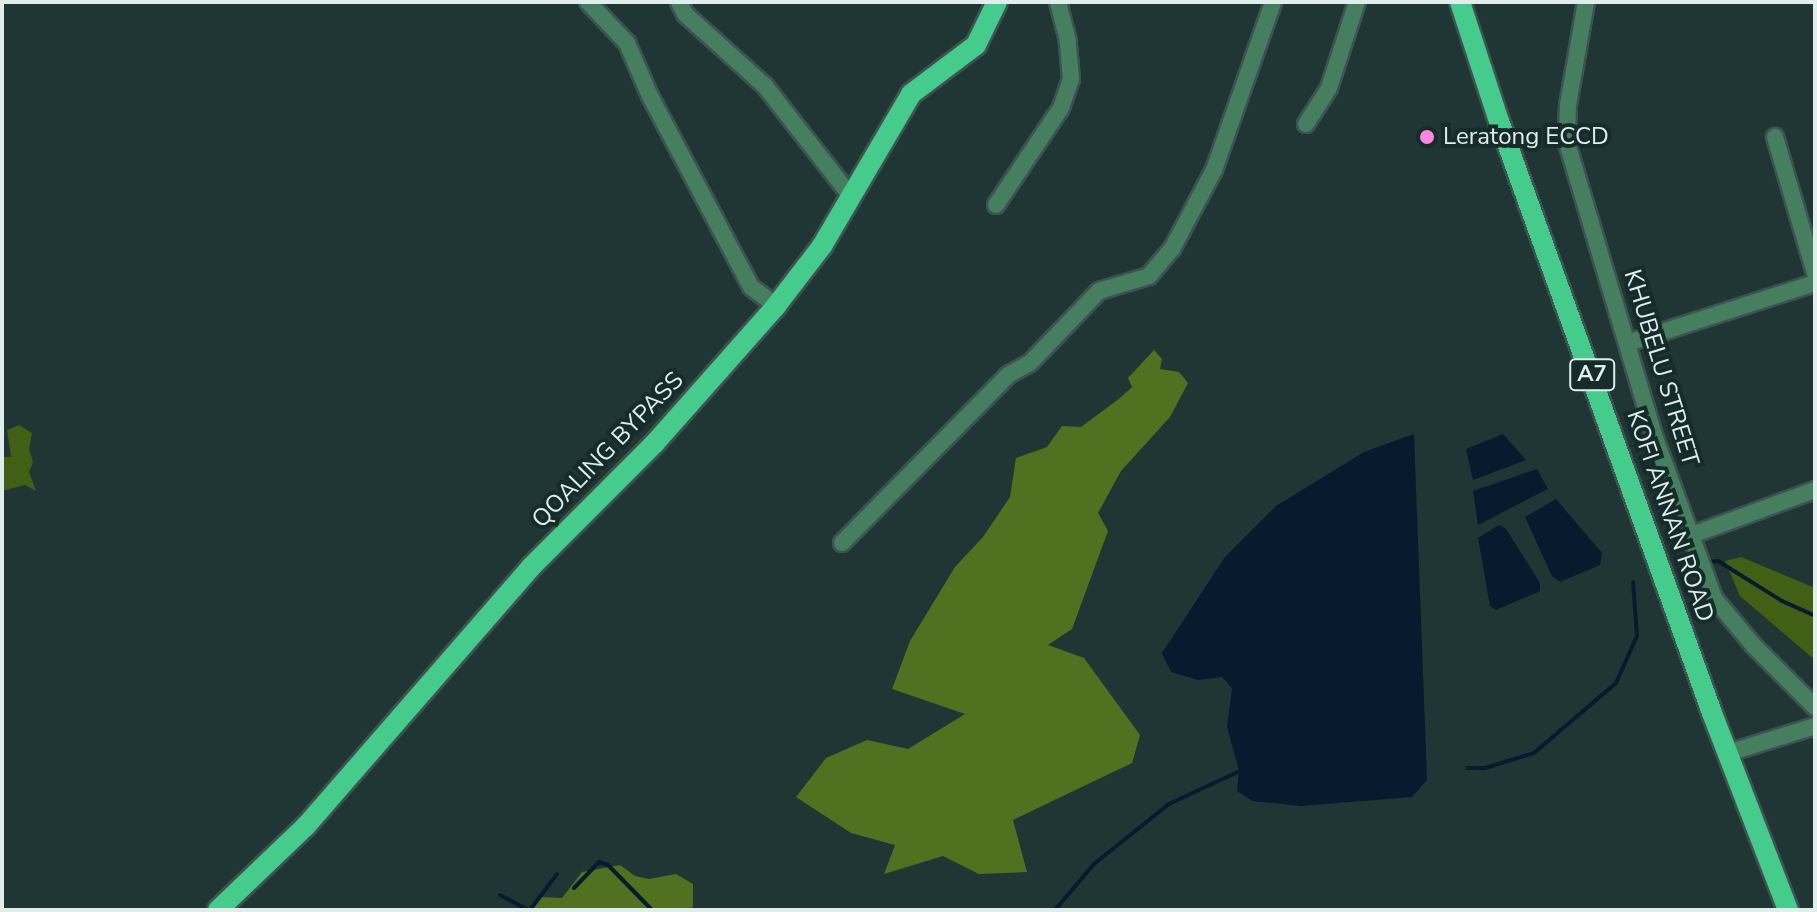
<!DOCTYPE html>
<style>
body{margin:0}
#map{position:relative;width:1817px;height:912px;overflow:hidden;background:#1f3634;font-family:"Nunito Sans",sans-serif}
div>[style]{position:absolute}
.green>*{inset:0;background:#425f16}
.forest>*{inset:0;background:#507120}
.water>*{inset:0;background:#061b2e}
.stream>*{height:4px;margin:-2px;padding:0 2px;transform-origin:2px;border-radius:2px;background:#061b2e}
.roads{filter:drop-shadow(2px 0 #3e5351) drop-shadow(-2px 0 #3e5351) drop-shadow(0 2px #3e5351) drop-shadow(0 -2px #3e5351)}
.minor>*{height:16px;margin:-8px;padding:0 8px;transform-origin:8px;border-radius:8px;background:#457f5f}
.major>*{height:20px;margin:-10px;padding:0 10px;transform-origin:10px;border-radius:10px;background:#45cb8b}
.dots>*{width:22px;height:22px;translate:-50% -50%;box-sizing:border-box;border:4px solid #152c2a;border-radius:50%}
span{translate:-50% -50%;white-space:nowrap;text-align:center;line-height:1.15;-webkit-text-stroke:8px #152c2a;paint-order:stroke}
.shield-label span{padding:2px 6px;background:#152c2a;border:2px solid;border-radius:6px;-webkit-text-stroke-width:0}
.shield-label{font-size:22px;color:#dfedeb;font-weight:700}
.poi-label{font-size:24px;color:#dfedeb}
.left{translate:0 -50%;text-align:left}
.street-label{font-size:24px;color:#dfedeb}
.frame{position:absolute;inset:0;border:4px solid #dfedeb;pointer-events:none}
</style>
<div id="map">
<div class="green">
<i style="clip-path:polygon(19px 425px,32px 433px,29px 449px,33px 462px,29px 472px,36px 491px,25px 485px,2px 491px,2px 457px,11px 457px,7px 430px)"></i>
<i style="clip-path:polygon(1741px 557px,1815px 588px,1815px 660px,1740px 596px,1725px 561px)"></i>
</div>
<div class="forest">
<i style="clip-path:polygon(1154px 350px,1162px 359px,1160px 369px,1179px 372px,1188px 383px,1170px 417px,1121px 471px,1098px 513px,1108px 531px,1072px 629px,1048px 645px,1084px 658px,1140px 735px,1132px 763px,1013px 820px,1027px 872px,979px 874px,943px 856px,884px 874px,895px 845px,851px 833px,796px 797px,826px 758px,867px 740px,908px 749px,965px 714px,892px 689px,910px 641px,955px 567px,983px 537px,1010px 497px,1016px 458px,1047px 447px,1062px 426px,1081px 427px,1120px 398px,1132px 387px,1128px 378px)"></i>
<i style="clip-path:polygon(620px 865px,635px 876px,649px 879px,676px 874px,693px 884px,693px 907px,688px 910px,529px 910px,541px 897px,562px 898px,582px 872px)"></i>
</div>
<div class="water">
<i style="clip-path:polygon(1414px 434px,1427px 780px,1412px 797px,1301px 806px,1252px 801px,1237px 791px,1239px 770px,1227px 727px,1232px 688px,1222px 677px,1198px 680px,1171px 672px,1162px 653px,1225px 557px,1276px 506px,1364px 452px)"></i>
<i style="clip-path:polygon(1503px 434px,1526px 460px,1473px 480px,1466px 449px)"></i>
<i style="clip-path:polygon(1537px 469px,1548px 489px,1478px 525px,1473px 491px)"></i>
<i style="clip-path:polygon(1556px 499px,1602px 553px,1600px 565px,1560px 582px,1552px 576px,1525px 517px)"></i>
<i style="clip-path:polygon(1499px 525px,1506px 529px,1540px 583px,1540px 591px,1496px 610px,1490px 606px,1478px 538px)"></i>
</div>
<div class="stream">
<i style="left:1707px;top:562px;width:11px;rotate:-5deg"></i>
<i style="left:1718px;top:561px;width:75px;rotate:32deg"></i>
<i style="left:1782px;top:601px;width:36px;rotate:24deg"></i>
<i style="left:1467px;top:768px;width:18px"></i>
<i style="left:1485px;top:768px;width:51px;rotate:-17deg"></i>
<i style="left:1534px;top:753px;width:108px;rotate:-40.5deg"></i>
<i style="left:1616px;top:683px;width:51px;rotate:-65.9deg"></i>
<i style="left:1637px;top:636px;width:54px;rotate:-94.2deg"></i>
<i style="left:574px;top:888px;width:36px;rotate:-46deg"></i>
<i style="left:599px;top:862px;width:9px;rotate:18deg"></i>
<i style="left:608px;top:865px;width:63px;rotate:45.6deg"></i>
<i style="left:500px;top:895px;width:32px;rotate:28deg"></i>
<i style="left:530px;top:910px;width:45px;rotate:-53.1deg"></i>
<i style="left:1055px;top:910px;width:60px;rotate:-49.7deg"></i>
<i style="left:1094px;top:864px;width:96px;rotate:-38.7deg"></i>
<i style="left:1169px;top:804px;width:81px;rotate:-25deg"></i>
</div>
<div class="roads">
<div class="minor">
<i style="left:588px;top:2px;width:57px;rotate:46.4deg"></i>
<i style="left:627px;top:43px;width:58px;rotate:66.5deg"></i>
<i style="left:650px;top:96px;width:216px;rotate:62.1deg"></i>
<i style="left:751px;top:287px;width:31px;rotate:37deg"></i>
<i style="left:679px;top:2px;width:13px;rotate:63deg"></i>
<i style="left:685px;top:14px;width:108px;rotate:42deg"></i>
<i style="left:765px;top:86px;width:138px;rotate:52.1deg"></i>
<i style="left:1586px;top:2px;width:105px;rotate:99.9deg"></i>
<i style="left:1568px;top:105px;width:38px;rotate:92deg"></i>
<i style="left:1567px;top:143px;width:311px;rotate:73.4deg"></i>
<i style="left:1656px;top:441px;width:167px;rotate:69.7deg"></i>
<i style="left:1714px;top:598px;width:61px;rotate:50.3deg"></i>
<i style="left:1753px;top:645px;width:88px;rotate:45deg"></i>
<i style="left:1306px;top:124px;width:43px;rotate:-57.4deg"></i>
<i style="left:1329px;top:88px;width:90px;rotate:-72deg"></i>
<i style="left:1775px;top:137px;width:142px;rotate:73.6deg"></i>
<i style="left:996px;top:205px;width:117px;rotate:-56.2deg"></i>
<i style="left:1061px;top:108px;width:31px;rotate:-71deg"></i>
<i style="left:1071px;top:79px;width:38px;rotate:-95deg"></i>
<i style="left:1068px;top:41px;width:40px;rotate:-104.4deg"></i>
<i style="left:1628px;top:343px;width:196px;rotate:-17.8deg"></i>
<i style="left:1689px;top:536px;width:134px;rotate:-20.1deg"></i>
<i style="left:842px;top:543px;width:236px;rotate:-45.3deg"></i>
<i style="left:1008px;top:375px;width:25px;rotate:-29deg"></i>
<i style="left:1030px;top:363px;width:100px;rotate:-46.2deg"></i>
<i style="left:1099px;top:291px;width:52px;rotate:-16.7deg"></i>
<i style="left:1149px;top:276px;width:35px;rotate:-50deg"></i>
<i style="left:1172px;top:249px;width:89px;rotate:-62deg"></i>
<i style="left:1214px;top:170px;width:178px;rotate:-70.6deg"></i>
<i style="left:1728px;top:753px;width:91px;rotate:-17.2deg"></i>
</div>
<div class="major">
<i style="left:1460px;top:2px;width:125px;rotate:71.9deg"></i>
<i style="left:1499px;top:121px;width:629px;rotate:70.21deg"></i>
<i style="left:1712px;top:713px;width:211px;rotate:68.9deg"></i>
<i style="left:218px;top:910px;width:122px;rotate:-43.7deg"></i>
<i style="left:306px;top:826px;width:343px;rotate:-49deg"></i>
<i style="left:531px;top:567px;width:175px;rotate:-45deg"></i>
<i style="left:655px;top:443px;width:183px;rotate:-48.5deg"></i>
<i style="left:776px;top:306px;width:76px;rotate:-52.5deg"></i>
<i style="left:822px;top:246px;width:176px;rotate:-59.6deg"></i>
<i style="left:911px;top:94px;width:81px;rotate:-37deg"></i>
<i style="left:976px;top:45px;width:48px;rotate:-64deg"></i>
</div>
</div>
<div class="dots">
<i style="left:1427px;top:137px;background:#fd86e2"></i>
</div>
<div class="shield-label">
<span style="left:1592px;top:375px">A7</span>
</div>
<div class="poi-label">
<span class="left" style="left:1443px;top:137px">Leratong ECCD</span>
</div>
<div class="street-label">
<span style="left:1661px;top:368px;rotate:73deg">KHUBELU STREET</span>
<span style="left:608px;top:450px;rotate:-46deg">QOALING BYPASS</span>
<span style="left:1670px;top:516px;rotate:71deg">KOFI ANNAN ROAD</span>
</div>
<div class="frame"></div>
</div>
